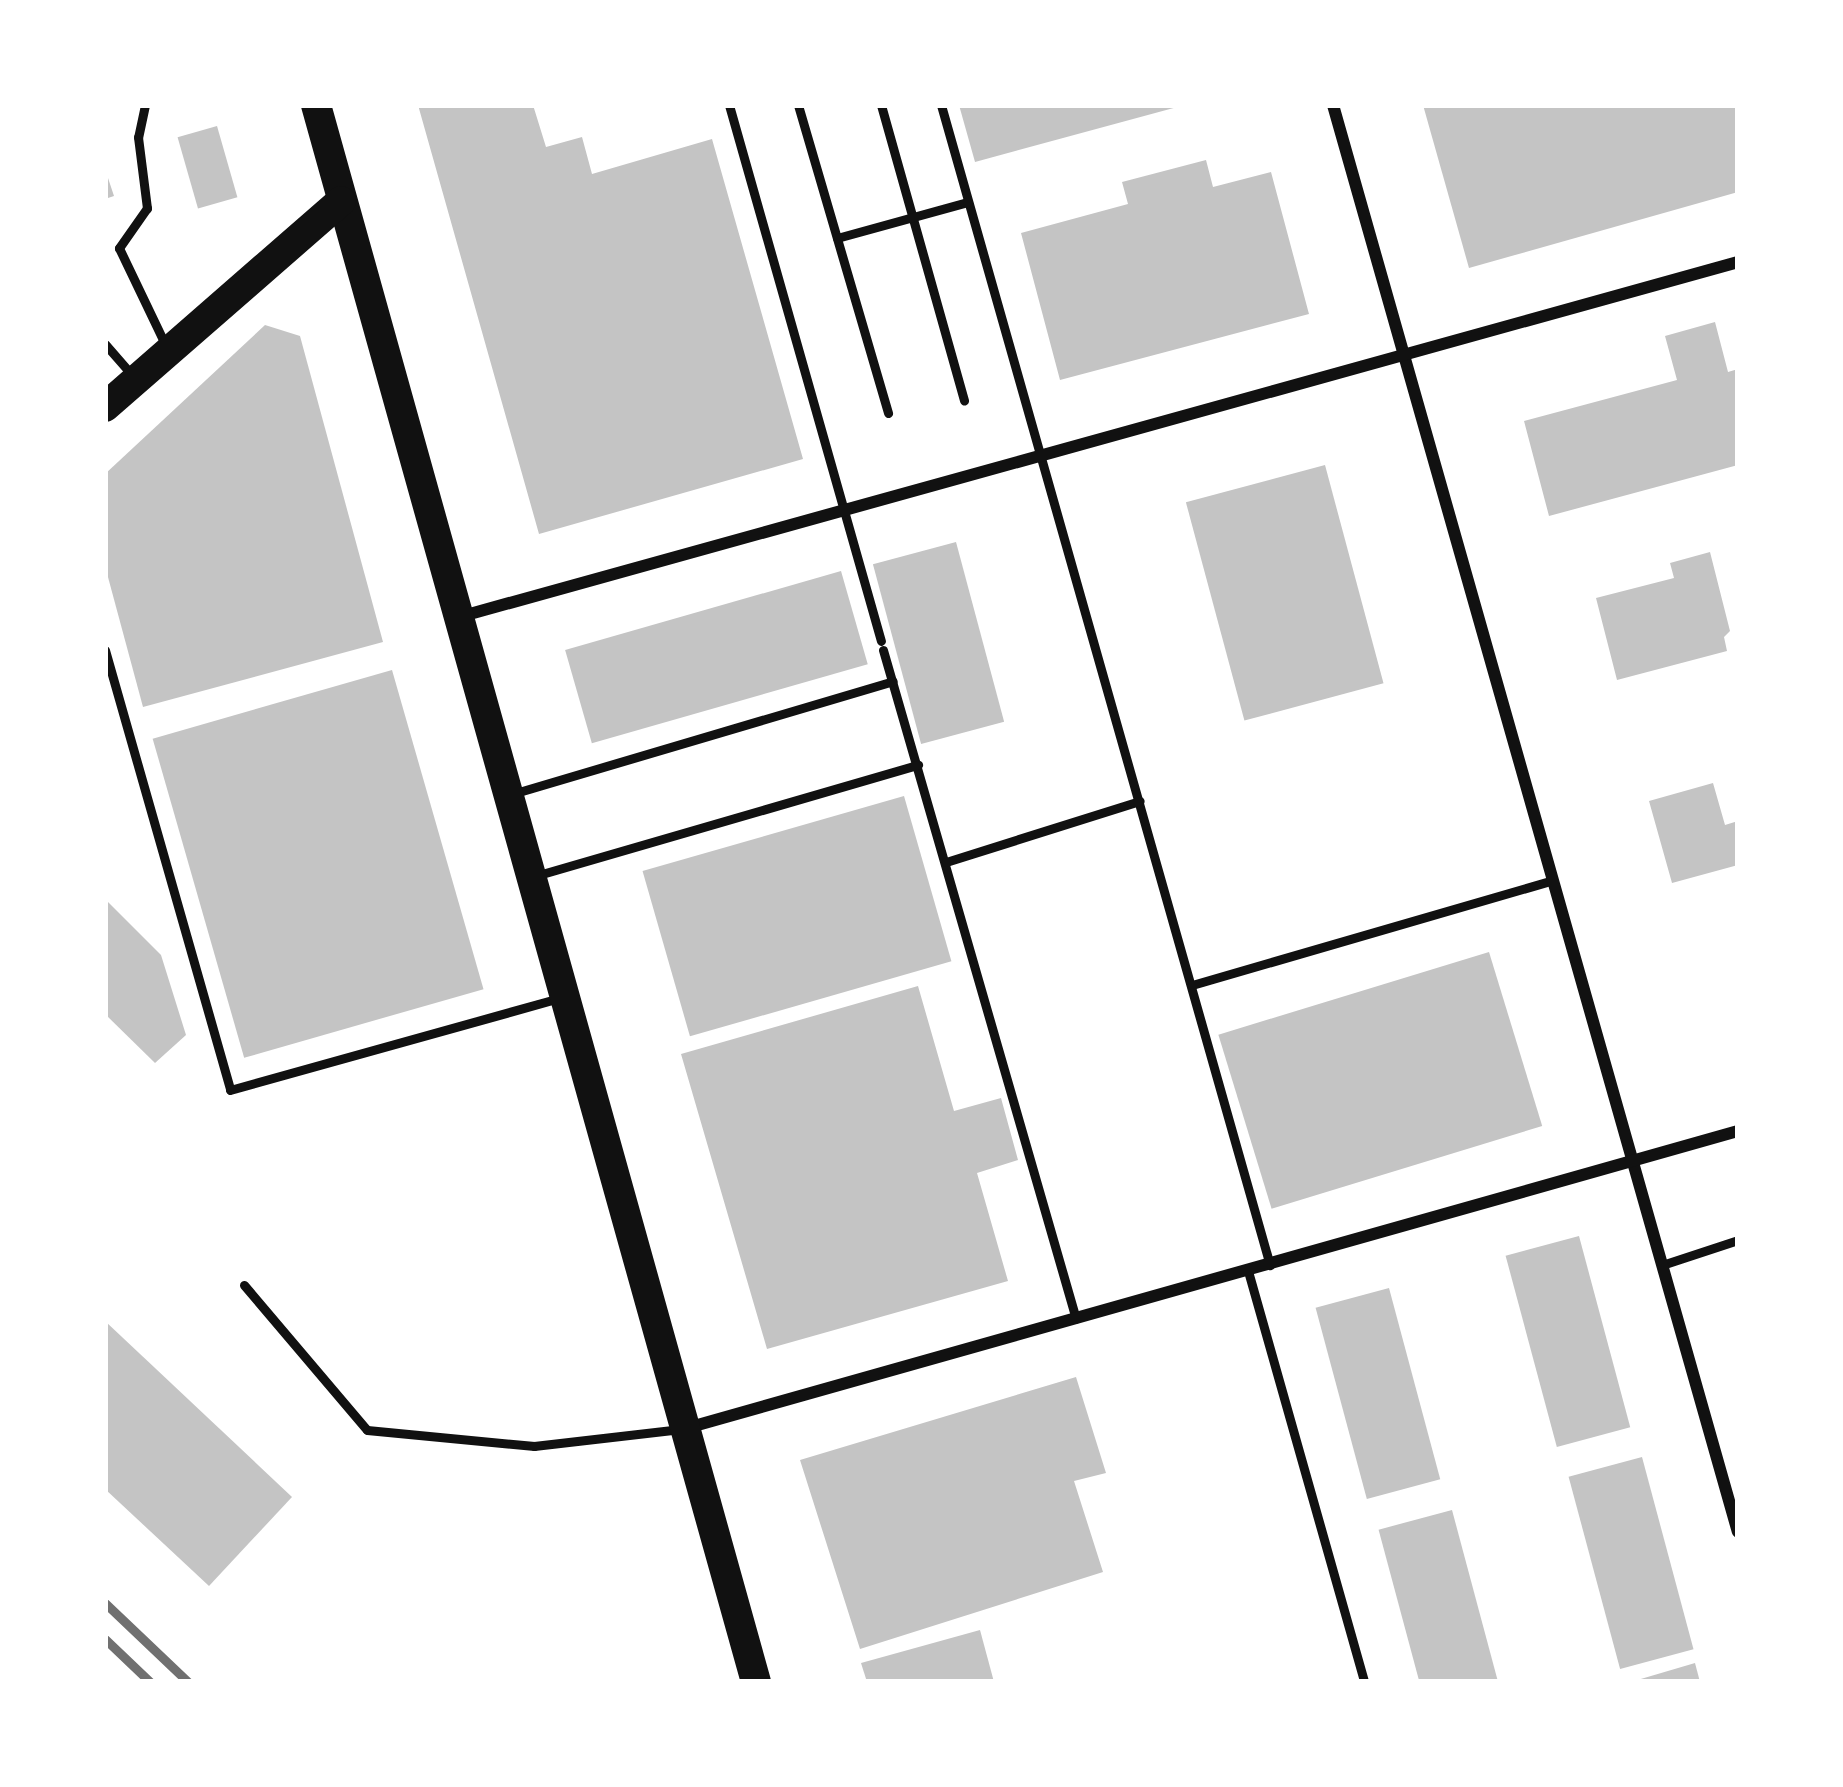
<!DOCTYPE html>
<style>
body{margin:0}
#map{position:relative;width:1843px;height:1787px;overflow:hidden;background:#fff;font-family:Inter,sans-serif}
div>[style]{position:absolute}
.building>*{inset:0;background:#c4c4c4;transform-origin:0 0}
.service>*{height:9px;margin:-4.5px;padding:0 4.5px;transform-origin:4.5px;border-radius:4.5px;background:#111}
.minor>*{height:12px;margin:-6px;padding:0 6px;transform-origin:6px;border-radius:6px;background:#111}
.primary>*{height:30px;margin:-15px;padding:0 15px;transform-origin:15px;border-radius:15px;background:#111}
.rail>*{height:9px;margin:-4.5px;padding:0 4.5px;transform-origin:4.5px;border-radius:4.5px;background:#707070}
span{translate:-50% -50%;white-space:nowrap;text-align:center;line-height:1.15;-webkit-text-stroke:9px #fff;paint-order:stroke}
.frame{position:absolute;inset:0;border:108px solid #fff;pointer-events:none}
</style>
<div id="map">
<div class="building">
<i style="clip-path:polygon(418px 105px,533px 105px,546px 147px,582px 137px,592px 174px,712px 139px,803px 459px,539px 534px)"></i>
<i style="clip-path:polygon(959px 105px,1181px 105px,1181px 106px,975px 162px)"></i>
<i style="clip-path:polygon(1423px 105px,1738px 105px,1738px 192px,1469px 268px)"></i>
<i style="left:217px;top:126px;width:74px;height:41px;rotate:74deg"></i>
<i style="clip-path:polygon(1206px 160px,1213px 187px,1271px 172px,1309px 314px,1060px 380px,1021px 233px,1128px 204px,1122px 182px)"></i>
<i style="clip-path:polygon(105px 169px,114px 196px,105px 199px)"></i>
<i style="clip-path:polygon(1715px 322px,1728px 372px,1738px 369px,1738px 465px,1549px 516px,1524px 421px,1677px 380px,1665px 336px)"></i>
<i style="clip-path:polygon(265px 325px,300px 336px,383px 642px,143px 707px,105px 566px,105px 474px)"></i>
<i style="left:1325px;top:465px;width:226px;height:144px;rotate:75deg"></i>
<i style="left:956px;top:542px;width:186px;height:86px;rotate:75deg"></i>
<i style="clip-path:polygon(1710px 552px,1730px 631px,1724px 637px,1727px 651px,1617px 680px,1596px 598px,1674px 578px,1670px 563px)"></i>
<i style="left:841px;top:571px;width:97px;height:287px;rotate:74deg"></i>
<i style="left:392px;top:670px;width:332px;height:249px;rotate:74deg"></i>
<i style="clip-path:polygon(1713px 783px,1725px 825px,1738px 821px,1738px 865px,1672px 883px,1649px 801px)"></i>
<i style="left:904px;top:796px;width:172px;height:272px;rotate:74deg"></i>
<i style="clip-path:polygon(105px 899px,161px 955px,186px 1035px,155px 1063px,105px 1014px)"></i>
<i style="left:1489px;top:952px;width:182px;height:283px;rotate:73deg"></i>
<i style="clip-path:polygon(918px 986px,954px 1111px,1001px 1098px,1018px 1160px,977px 1173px,1008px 1281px,767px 1349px,681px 1054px)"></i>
<i style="left:1579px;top:1236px;width:198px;height:76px;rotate:75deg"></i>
<i style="left:1389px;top:1288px;width:198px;height:76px;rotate:75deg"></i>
<i style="clip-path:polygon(105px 1321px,292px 1497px,209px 1586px,105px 1489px)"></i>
<i style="clip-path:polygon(1076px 1377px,1106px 1473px,1074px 1481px,1103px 1572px,860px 1649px,800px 1460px)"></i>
<i style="left:1642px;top:1457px;width:199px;height:76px;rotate:75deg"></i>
<i style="left:1452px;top:1510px;width:178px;height:76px;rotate:75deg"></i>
<i style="clip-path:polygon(980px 1630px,994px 1682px,867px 1682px,861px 1663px)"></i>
<i style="clip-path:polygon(1695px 1663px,1700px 1682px,1634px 1682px,1634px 1681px)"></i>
</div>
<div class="service">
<i style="left:145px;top:105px;width:33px;rotate:102deg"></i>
<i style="left:138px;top:137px;width:72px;rotate:82.8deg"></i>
<i style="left:147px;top:208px;width:49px;rotate:125deg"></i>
<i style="left:119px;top:248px;width:111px;rotate:64.4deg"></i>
<i style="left:729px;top:105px;width:557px;rotate:74.17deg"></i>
<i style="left:798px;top:105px;width:321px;rotate:73.7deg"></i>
<i style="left:881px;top:105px;width:307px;rotate:74.3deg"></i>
<i style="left:941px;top:105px;width:1206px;rotate:74.17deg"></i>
<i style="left:837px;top:238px;width:136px;rotate:-15.4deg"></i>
<i style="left:105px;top:344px;width:41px;rotate:48.9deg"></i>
<i style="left:105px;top:650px;width:457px;rotate:74.1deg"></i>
<i style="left:230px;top:1090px;width:342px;rotate:-15.6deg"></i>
<i style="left:883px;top:650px;width:696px;rotate:73.91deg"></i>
<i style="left:512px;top:794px;width:397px;rotate:-16.5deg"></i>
<i style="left:946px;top:862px;width:203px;rotate:-17.5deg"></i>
<i style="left:535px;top:876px;width:399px;rotate:-16.2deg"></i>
<i style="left:1192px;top:985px;width:376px;rotate:-16.2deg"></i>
<i style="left:1662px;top:1265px;width:80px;rotate:-18.2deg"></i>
<i style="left:1248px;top:1271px;width:427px;rotate:74.2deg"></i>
<i style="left:244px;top:1285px;width:190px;rotate:49.7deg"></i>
<i style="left:367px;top:1430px;width:168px;rotate:5.5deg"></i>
<i style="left:534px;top:1446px;width:148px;rotate:-6.6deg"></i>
</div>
<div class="minor">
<i style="left:1333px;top:105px;width:1483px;rotate:74.16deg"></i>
<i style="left:459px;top:617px;width:1327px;rotate:-15.51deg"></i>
<i style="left:687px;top:1428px;width:1092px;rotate:-15.78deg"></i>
</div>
<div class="primary">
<i style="left:316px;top:105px;width:1637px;rotate:74.41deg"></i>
<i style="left:105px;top:407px;width:313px;rotate:-41.1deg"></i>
</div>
<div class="rail">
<i style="left:105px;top:1603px;width:115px;rotate:43.6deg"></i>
<i style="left:105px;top:1639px;width:62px;rotate:43.7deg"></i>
</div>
<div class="frame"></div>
</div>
